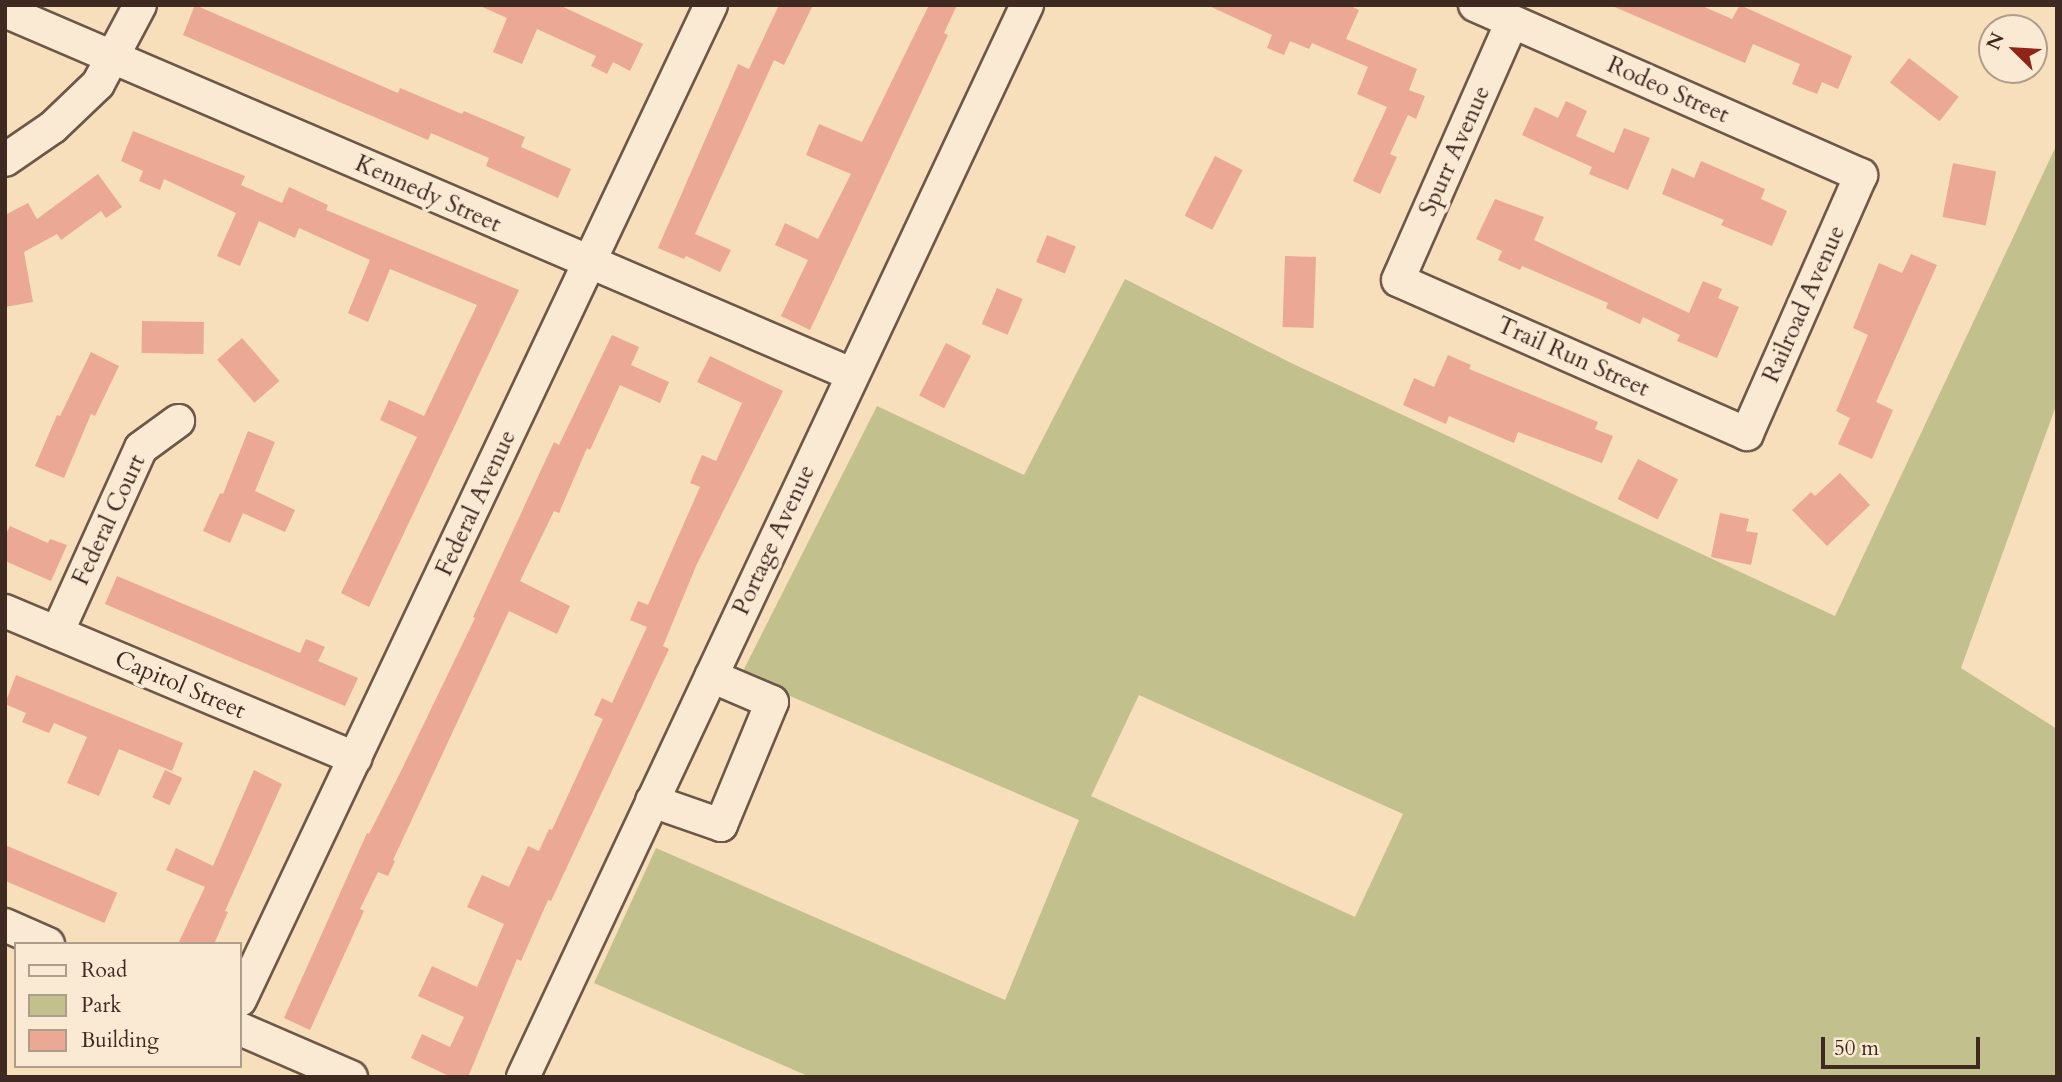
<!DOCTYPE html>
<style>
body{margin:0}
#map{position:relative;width:2062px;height:1082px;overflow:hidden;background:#f7dfbb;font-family:Cardo,serif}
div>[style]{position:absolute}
.green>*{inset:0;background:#c2c08c}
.building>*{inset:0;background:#eba895;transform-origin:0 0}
.roads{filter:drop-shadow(2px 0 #6d5748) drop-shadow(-2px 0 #6d5748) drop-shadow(0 2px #6d5748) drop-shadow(0 -2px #6d5748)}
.minor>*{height:32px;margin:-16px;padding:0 16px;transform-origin:16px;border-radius:16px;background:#faead3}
span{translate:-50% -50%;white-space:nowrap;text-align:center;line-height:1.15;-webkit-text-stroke:7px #faead3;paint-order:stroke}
.street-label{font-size:24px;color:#3f2a21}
.frame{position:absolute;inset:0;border:7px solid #3f2a21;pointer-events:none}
.legend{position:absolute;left:14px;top:942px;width:228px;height:126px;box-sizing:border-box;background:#faead3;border:2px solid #af9d8c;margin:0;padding:9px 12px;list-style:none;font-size:21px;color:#3f2a21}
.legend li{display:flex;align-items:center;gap:14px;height:35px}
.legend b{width:35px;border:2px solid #af9d8c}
.north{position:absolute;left:1978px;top:14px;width:70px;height:70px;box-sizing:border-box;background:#faead3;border:2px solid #af9d8c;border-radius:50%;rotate:294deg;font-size:19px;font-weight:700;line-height:28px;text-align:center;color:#3f2a21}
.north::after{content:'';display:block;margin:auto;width:24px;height:32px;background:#8f2418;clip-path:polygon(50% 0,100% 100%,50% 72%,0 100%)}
.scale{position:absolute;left:1821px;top:1037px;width:159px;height:32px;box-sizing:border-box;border:4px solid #3f2a21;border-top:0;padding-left:9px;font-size:21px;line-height:24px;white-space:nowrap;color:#3f2a21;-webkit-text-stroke:5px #faead3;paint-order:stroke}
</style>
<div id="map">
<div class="green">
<i style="clip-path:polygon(evenodd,2057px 144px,2057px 403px,1961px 668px,2057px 729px,2057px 1077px,810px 1077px,594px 983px,656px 848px,1005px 1000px,1079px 820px,741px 675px,877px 406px,1024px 475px,1125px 279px,1291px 363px,1835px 616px,2057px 144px,1139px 695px,1403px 814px,1355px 917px,1091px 796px,1139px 695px)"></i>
</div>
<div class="building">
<i style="clip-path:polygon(195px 5px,398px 93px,400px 88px,462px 114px,464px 111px,525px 137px,521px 147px,571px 169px,558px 198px,486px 166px,489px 158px,431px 133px,428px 140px,183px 35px)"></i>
<i style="clip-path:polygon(478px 5px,559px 5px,643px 44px,630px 71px,613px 62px,607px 74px,591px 66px,596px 56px,537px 29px,522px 64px,493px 52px,507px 18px)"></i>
<i style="clip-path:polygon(779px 5px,813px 5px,784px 65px,774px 60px,695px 234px,731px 250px,720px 272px,686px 256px,684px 259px,658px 248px,738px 64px,749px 69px)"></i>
<i style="clip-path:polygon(929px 5px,957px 5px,944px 33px,948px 35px,810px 330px,781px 316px,808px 260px,775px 245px,785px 223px,818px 239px,851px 174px,806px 155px,819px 124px,862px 142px)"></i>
<i style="clip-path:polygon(1207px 5px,1349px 5px,1359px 10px,1346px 39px,1417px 69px,1409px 90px,1425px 96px,1416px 119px,1408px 115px,1390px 154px,1397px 157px,1380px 194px,1353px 181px,1387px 107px,1357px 94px,1368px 67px,1312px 43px,1309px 49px,1290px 41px,1284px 55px,1267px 48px,1272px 35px)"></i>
<i style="clip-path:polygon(1610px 5px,1700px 5px,1732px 19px,1740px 5px,1852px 56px,1838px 89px,1822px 82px,1817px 94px,1792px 84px,1800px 64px,1753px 44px,1745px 63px)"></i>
<i style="left:1909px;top:58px;width:63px;height:31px;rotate:38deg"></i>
<i style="clip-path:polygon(1566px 101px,1587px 111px,1576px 136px,1614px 153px,1624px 128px,1650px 138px,1628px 190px,1589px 174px,1592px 167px,1522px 135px,1535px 107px,1558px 118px)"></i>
<i style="clip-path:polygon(133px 131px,245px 176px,241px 185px,282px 203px,289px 187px,328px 205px,326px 210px,519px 290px,369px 607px,341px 593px,417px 437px,380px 420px,389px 400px,424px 416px,477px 305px,390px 269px,368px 322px,348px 313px,370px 260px,299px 228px,295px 238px,259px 221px,240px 266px,217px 256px,236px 213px,164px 179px,160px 190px,139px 181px,143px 171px,121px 161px)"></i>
<i style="left:1215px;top:156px;width:31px;height:67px;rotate:27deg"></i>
<i style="clip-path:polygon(1701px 161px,1765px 189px,1761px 199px,1787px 211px,1772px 246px,1721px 225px,1724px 220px,1662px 194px,1672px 168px,1694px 178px)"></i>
<i style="left:1953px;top:163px;width:44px;height:55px;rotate:11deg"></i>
<i style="clip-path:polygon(98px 174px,122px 207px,106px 218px,101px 211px,61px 240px,57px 234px,24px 252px,33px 302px,5px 307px,5px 215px,28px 203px,37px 219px)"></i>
<i style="clip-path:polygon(1495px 199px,1544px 217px,1534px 240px,1689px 313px,1703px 281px,1722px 289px,1718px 298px,1739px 307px,1717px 358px,1677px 341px,1680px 335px,1643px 317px,1640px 324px,1606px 308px,1608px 303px,1522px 266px,1520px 270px,1498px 260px,1502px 251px,1476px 239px)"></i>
<i style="left:1047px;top:235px;width:31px;height:29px;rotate:22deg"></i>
<i style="clip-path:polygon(1911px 254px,1937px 265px,1876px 402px,1893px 410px,1872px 459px,1838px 444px,1850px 418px,1836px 411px,1868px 335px,1853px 328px,1879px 263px,1902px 273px)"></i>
<i style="left:1285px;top:256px;width:31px;height:71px;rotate:2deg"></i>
<i style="left:997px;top:288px;width:28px;height:39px;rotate:23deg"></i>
<i style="left:142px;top:321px;width:62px;height:32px;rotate:1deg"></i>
<i style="clip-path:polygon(612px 335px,639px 347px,631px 365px,669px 382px,660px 403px,620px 385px,590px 450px,587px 448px,559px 513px,554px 511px,520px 581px,570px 606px,557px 634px,509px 611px,393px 860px,395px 861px,388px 876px,378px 872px,360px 909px,364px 911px,310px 1030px,284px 1018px,367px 833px,369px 834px,403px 767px,475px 618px,473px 617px,554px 442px,559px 445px)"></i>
<i style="left:242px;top:338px;width:57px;height:33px;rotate:49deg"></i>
<i style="left:946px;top:343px;width:28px;height:59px;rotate:27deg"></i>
<i style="clip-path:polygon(91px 352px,119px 366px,95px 416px,91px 414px,64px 478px,35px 466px,57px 415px,60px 416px)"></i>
<i style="clip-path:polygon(1448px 355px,1471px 365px,1469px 369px,1598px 422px,1595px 429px,1613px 436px,1602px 463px,1518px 432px,1514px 443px,1449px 416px,1446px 424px,1403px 405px,1414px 378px,1434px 387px)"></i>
<i style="clip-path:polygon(710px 356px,783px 391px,696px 566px,663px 646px,669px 649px,551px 901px,548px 900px,521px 961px,517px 959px,468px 1077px,451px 1077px,411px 1058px,422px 1034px,450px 1047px,464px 1017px,418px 996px,432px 966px,477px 987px,504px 924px,467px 907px,482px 875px,509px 887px,528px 846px,539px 851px,549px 829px,552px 830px,603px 719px,594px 715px,602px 698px,612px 703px,647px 627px,630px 620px,638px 601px,648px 605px,700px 487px,690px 483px,702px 455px,716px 461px,742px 403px,697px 382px)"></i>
<i style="clip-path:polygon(248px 431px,275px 442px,255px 491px,295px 510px,285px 532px,243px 513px,230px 543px,203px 531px,220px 493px,223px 494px)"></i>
<i style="left:1638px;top:459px;width:45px;height:45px;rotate:27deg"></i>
<i style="clip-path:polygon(1840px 473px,1870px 505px,1827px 546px,1792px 510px,1811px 492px,1815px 496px)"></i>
<i style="clip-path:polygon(1720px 513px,1749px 519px,1746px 531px,1758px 533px,1751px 565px,1711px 557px)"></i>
<i style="clip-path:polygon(10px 526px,48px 543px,50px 539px,67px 545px,51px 581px,5px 561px,5px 536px)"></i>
<i style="clip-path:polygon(117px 576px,300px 653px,306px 639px,325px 647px,318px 661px,358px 678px,345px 706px,105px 604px)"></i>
<i style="clip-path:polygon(16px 675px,183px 743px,172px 771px,119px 749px,99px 796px,67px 783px,87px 737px,54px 723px,49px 733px,22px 722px,26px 713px,5px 704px)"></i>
<i style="left:165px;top:770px;width:19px;height:30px;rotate:25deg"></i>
<i style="clip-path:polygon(254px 770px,282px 784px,225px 911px,228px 912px,214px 944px,178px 944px,205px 887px,166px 870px,176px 848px,213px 866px)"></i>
<i style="left:5px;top:845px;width:122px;height:33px;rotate:23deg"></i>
</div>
<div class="roads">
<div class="minor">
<i style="left:1475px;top:5px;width:422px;rotate:23.8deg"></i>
<i style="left:1861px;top:175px;width:283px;rotate:113.8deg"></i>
<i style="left:1747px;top:434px;width:381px;rotate:-156.2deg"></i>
<i style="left:1398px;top:280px;width:282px;rotate:-66.2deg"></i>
<i style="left:5px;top:11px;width:921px;rotate:23.22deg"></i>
<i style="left:5px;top:160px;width:58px;rotate:-34.5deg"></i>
<i style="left:53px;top:127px;width:62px;rotate:-43.7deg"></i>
<i style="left:98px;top:84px;width:89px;rotate:-62deg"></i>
<i style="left:5px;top:611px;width:380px;rotate:22.8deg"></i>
<i style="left:57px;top:633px;width:203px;rotate:-65.6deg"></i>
<i style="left:141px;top:448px;width:46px;rotate:-36.1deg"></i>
<i style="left:652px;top:801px;width:73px;rotate:19.2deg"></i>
<i style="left:721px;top:825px;width:133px;rotate:-67.5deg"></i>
<i style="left:772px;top:702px;width:66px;rotate:-156.9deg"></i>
<i style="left:5px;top:925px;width:47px;rotate:23.8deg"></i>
<i style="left:240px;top:1000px;width:1101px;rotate:-64.67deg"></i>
<i style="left:240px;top:1029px;width:121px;rotate:23.4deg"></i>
<i style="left:523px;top:1077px;width:1185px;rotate:-64.82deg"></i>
</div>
</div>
<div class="street-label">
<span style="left:1668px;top:90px;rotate:24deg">Rodeo Street</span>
<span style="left:1455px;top:151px;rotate:-66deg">Spurr Avenue</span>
<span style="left:428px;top:194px;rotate:24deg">Kennedy Street</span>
<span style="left:1804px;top:304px;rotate:-66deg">Railroad Avenue</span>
<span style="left:1573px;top:357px;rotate:24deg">Trail Run Street</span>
<span style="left:476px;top:503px;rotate:-65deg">Federal Avenue</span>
<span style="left:109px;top:520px;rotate:-65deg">Federal Court</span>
<span style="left:774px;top:540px;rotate:-65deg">Portage Avenue</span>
<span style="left:180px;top:685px;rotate:23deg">Capitol Street</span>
</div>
<div class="frame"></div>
<ul class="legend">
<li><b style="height:9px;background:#faead3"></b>Road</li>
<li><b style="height:19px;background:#c2c08c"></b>Park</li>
<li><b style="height:19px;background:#eba895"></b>Building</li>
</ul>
<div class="north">N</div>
<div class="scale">50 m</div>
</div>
